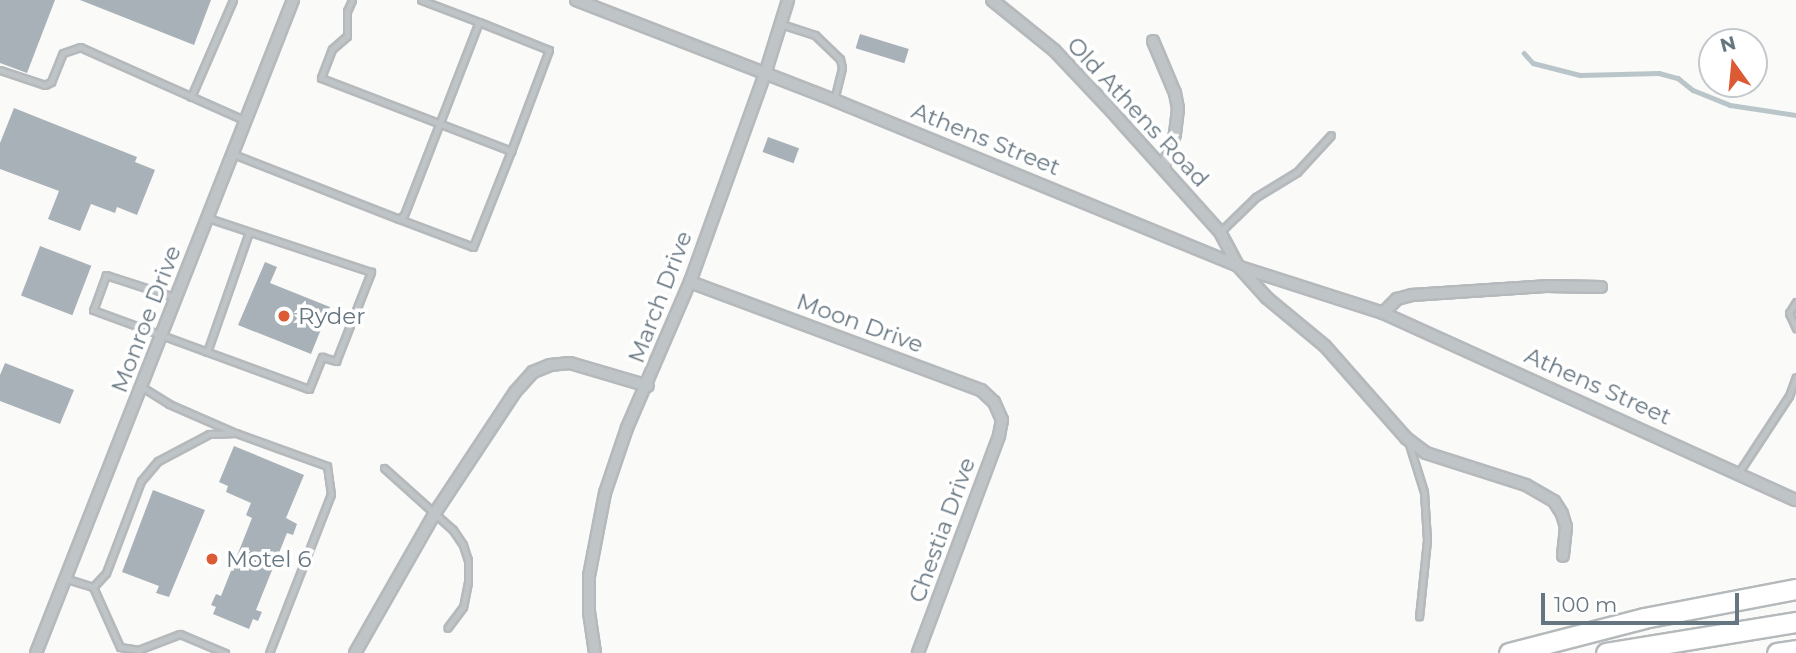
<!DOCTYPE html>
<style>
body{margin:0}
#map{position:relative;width:1796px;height:653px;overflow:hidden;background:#fafaf8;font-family:Montserrat,sans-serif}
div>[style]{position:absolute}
.stream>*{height:4.5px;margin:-2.25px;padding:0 2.25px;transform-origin:2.25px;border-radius:2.25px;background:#b9c5c9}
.building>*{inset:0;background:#a8b1b7;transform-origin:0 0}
.roads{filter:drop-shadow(2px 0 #b5b9bc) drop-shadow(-2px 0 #b5b9bc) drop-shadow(0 2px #b5b9bc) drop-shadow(0 -2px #b5b9bc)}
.lane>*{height:5px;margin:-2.5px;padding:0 2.5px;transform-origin:2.5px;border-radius:2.5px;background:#bfc4c7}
.street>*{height:10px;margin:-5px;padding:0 5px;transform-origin:5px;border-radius:5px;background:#bfc4c7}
.highway>*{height:19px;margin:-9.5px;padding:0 9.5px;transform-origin:9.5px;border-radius:9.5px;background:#fff}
.dots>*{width:19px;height:19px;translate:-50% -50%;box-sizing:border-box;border:4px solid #fff;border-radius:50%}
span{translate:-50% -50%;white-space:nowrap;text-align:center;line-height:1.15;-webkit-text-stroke:7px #fff;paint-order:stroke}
.street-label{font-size:23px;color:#667681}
.poi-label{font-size:23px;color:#667681}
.left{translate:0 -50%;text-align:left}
.north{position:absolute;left:1698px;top:28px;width:70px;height:70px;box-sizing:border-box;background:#fff;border:2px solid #c2c8cd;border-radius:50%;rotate:345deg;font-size:19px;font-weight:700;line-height:28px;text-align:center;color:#667681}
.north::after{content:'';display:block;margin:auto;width:24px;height:32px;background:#dc5b35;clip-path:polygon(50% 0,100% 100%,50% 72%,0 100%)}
.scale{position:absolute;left:1541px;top:593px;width:198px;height:32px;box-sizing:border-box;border:4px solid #667681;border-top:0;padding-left:9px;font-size:21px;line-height:24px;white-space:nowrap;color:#667681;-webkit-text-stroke:5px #fff;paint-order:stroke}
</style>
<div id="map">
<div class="stream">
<i style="left:1524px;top:53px;width:13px;rotate:48deg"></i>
<i style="left:1533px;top:63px;width:49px;rotate:14.3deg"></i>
<i style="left:1580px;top:75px;width:79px;rotate:-1.5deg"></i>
<i style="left:1659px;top:73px;width:20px;rotate:15deg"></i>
<i style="left:1678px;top:78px;width:19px;rotate:39deg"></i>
<i style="left:1693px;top:90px;width:40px;rotate:22deg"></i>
<i style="left:1730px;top:105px;width:67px;rotate:8.6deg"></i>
</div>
<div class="building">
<i style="clip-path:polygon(0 0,55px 0,27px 73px,0 63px)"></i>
<i style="clip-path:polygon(80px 0,211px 0,194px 45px)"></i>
<i style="left:860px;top:34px;width:51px;height:15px;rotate:17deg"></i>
<i style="clip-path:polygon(14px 108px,137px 157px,135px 162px,155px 170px,137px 215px,117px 207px,115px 213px,91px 204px,80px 231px,48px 219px,59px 191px,0 169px,0 143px)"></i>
<i style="left:768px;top:137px;width:33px;height:16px;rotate:20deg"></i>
<i style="left:40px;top:246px;width:55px;height:53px;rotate:21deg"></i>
<i style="clip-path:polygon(265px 262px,277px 267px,270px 283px,330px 307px,311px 354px,238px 325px)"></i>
<i style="clip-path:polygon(5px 363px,74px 390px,60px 424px,0 401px,0 375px)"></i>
<i style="clip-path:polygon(234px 446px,304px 475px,286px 518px,297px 524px,293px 535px,287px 533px,256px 610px,262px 612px,258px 621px,253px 619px,249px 629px,213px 614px,216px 607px,211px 605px,216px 594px,221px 596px,252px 518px,246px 515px,251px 503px,226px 492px,228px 486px,219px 482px)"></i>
<i style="clip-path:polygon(153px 490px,205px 510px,169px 597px,156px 593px,159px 586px,122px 572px)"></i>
</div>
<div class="roads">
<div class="lane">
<i style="left:352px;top:0;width:12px;rotate:114deg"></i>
<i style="left:347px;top:11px;width:25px;rotate:90deg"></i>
<i style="left:347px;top:36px;width:20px;rotate:139deg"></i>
<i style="left:332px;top:49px;width:31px;rotate:111deg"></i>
<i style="left:321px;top:78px;width:204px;rotate:21deg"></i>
<i style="left:511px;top:151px;width:108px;rotate:-69.4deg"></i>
<i style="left:549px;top:50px;width:75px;rotate:-158.2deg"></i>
<i style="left:781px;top:24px;width:36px;rotate:18deg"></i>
<i style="left:815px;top:35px;width:35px;rotate:44deg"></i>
<i style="left:840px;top:59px;width:9px;rotate:77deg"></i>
<i style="left:842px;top:68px;width:33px;rotate:104deg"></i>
<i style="left:0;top:70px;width:47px;rotate:18.4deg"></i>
<i style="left:45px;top:85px;width:7px;rotate:-27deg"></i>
<i style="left:51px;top:82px;width:31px;rotate:-68deg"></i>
<i style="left:63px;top:53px;width:18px;rotate:-19deg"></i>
<i style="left:80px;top:47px;width:180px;rotate:24deg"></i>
<i style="left:191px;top:97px;width:106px;rotate:-66.6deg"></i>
<i style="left:233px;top:154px;width:178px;rotate:21.4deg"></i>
<i style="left:399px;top:219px;width:6px;rotate:-39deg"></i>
<i style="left:404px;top:215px;width:207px;rotate:-68.8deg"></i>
<i style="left:479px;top:22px;width:62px;rotate:-159.2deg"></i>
<i style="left:399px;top:219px;width:79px;rotate:20.7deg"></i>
<i style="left:473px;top:247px;width:103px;rotate:-68.4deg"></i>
<i style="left:1220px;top:232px;width:50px;rotate:-44.2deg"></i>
<i style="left:1256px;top:197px;width:48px;rotate:-31.4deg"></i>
<i style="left:1297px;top:172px;width:50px;rotate:-47.4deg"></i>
<i style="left:177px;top:298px;width:75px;rotate:-162.1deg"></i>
<i style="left:106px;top:275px;width:37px;rotate:110deg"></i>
<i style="left:93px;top:310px;width:230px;rotate:20.1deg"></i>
<i style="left:309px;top:389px;width:35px;rotate:-68deg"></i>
<i style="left:322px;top:357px;width:15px;rotate:16deg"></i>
<i style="left:336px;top:361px;width:96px;rotate:-68.5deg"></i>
<i style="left:371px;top:272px;width:172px;rotate:-161.7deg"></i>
<i style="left:1796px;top:302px;width:13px;rotate:122deg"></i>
<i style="left:1789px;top:313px;width:17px;rotate:65deg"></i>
<i style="left:207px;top:352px;width:127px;rotate:-70.7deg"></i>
<i style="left:142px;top:387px;width:32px;rotate:32deg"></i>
<i style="left:169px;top:404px;width:70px;rotate:23.6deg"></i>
<i style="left:1409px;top:444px;width:50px;rotate:72.6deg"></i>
<i style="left:1424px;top:492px;width:48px;rotate:86.4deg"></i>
<i style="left:1427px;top:540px;width:77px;rotate:95.9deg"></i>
<i style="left:384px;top:468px;width:93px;rotate:41.9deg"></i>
<i style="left:453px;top:530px;width:18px;rotate:56deg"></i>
<i style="left:463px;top:545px;width:16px;rotate:72deg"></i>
<i style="left:468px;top:560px;width:22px;rotate:90deg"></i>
<i style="left:468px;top:582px;width:25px;rotate:101deg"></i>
<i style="left:463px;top:607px;width:26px;rotate:127deg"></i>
<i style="left:1739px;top:472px;width:91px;rotate:-56.7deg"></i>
<i style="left:1789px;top:396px;width:20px;rotate:-70deg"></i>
<i style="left:64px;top:578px;width:30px;rotate:17deg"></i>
<i style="left:93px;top:587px;width:19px;rotate:-47deg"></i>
<i style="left:106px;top:573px;width:98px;rotate:-69.2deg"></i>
<i style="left:141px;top:481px;width:26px;rotate:-50deg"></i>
<i style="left:158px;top:461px;width:58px;rotate:-27.9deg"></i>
<i style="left:209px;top:434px;width:27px;rotate:-2deg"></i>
<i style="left:236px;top:433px;width:97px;rotate:19.9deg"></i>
<i style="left:327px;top:466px;width:28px;rotate:82deg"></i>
<i style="left:331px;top:494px;width:171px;rotate:111.3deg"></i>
<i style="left:93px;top:587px;width:66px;rotate:65.8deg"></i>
<i style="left:120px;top:647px;width:18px;rotate:9deg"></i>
<i style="left:138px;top:650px;width:45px;rotate:-20.9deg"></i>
<i style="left:180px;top:634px;width:49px;rotate:22.9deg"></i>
</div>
<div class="street">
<i style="left:576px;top:0;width:277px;rotate:21.2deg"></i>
<i style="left:834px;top:100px;width:437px;rotate:22.3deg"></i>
<i style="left:1238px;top:266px;width:43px;rotate:47.8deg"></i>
<i style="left:1267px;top:298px;width:75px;rotate:39.6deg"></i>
<i style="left:1325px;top:346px;width:123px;rotate:48.6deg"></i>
<i style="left:1406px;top:438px;width:25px;rotate:37deg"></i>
<i style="left:1426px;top:453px;width:105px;rotate:17.7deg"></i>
<i style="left:1526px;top:485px;width:32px;rotate:30deg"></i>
<i style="left:1554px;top:501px;width:15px;rotate:58deg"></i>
<i style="left:1562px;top:514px;width:14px;rotate:73deg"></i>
<i style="left:1566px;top:527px;width:29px;rotate:96deg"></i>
<i style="left:992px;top:0;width:80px;rotate:38.9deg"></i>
<i style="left:1054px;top:50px;width:76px;rotate:46.6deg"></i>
<i style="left:1106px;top:105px;width:171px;rotate:48.1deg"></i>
<i style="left:1220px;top:232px;width:38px;rotate:62deg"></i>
<i style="left:1153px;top:41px;width:56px;rotate:67.1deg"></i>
<i style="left:1175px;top:93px;width:16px;rotate:79deg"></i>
<i style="left:1178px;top:109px;width:25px;rotate:97deg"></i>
<i style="left:1175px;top:134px;width:36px;rotate:109deg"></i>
<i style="left:1240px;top:267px;width:150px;rotate:17.8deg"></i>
<i style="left:1383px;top:313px;width:453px;rotate:24.4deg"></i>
<i style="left:690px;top:282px;width:310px;rotate:20.4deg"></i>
<i style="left:981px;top:390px;width:18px;rotate:43deg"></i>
<i style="left:994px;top:402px;width:20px;rotate:66deg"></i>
<i style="left:1002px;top:420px;width:16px;rotate:101deg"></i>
<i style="left:999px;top:436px;width:232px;rotate:110.5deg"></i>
<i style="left:1383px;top:313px;width:20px;rotate:-45deg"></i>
<i style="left:1397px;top:299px;width:16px;rotate:-15deg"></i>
<i style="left:1412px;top:295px;width:134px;rotate:-3.8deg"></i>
<i style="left:1546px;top:286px;width:55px;rotate:1deg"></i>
<i style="left:36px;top:653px;width:702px;rotate:-68.52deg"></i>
<i style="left:355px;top:653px;width:161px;rotate:-60.3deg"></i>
<i style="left:435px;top:513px;width:145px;rotate:-56.5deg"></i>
<i style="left:515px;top:392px;width:27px;rotate:-48deg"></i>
<i style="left:533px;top:372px;width:18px;rotate:-22deg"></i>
<i style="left:550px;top:365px;width:20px;rotate:-6deg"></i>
<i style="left:570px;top:363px;width:81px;rotate:16.4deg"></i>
<i style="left:595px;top:653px;width:41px;rotate:-98.3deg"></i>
<i style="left:589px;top:612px;width:36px;rotate:-90deg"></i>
<i style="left:589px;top:576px;width:85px;rotate:-79.1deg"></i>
<i style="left:605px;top:493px;width:69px;rotate:-71.3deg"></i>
<i style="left:627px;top:428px;width:159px;rotate:-66.7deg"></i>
<i style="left:690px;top:282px;width:221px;rotate:-70.2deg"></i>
<i style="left:765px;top:74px;width:77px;rotate:-72.7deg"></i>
</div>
<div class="highway">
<i style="left:1509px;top:653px;width:139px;rotate:-14.5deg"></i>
<i style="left:1644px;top:618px;width:155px;rotate:-10.8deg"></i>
<i style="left:1606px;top:653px;width:193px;rotate:-9.3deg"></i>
<i style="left:1777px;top:653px;width:19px;rotate:-9deg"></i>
</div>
</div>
<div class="dots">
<i style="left:284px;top:316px;background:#dc5b35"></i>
<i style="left:212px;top:559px;background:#dc5b35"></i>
</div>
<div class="street-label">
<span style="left:1138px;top:112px;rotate:47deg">Old Athens Road</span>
<span style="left:986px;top:139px;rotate:22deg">Athens Street</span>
<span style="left:660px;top:297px;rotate:-69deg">March Drive</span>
<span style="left:146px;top:319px;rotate:-69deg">Monroe Drive</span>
<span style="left:860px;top:323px;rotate:20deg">Moon Drive</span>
<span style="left:1598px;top:386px;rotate:24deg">Athens Street</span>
<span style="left:942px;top:530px;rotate:-70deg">Chestia Drive</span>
</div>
<div class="poi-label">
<span class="left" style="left:298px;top:316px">Ryder</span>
<span class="left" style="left:226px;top:559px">Motel 6</span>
</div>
<div class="north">N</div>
<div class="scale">100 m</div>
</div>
